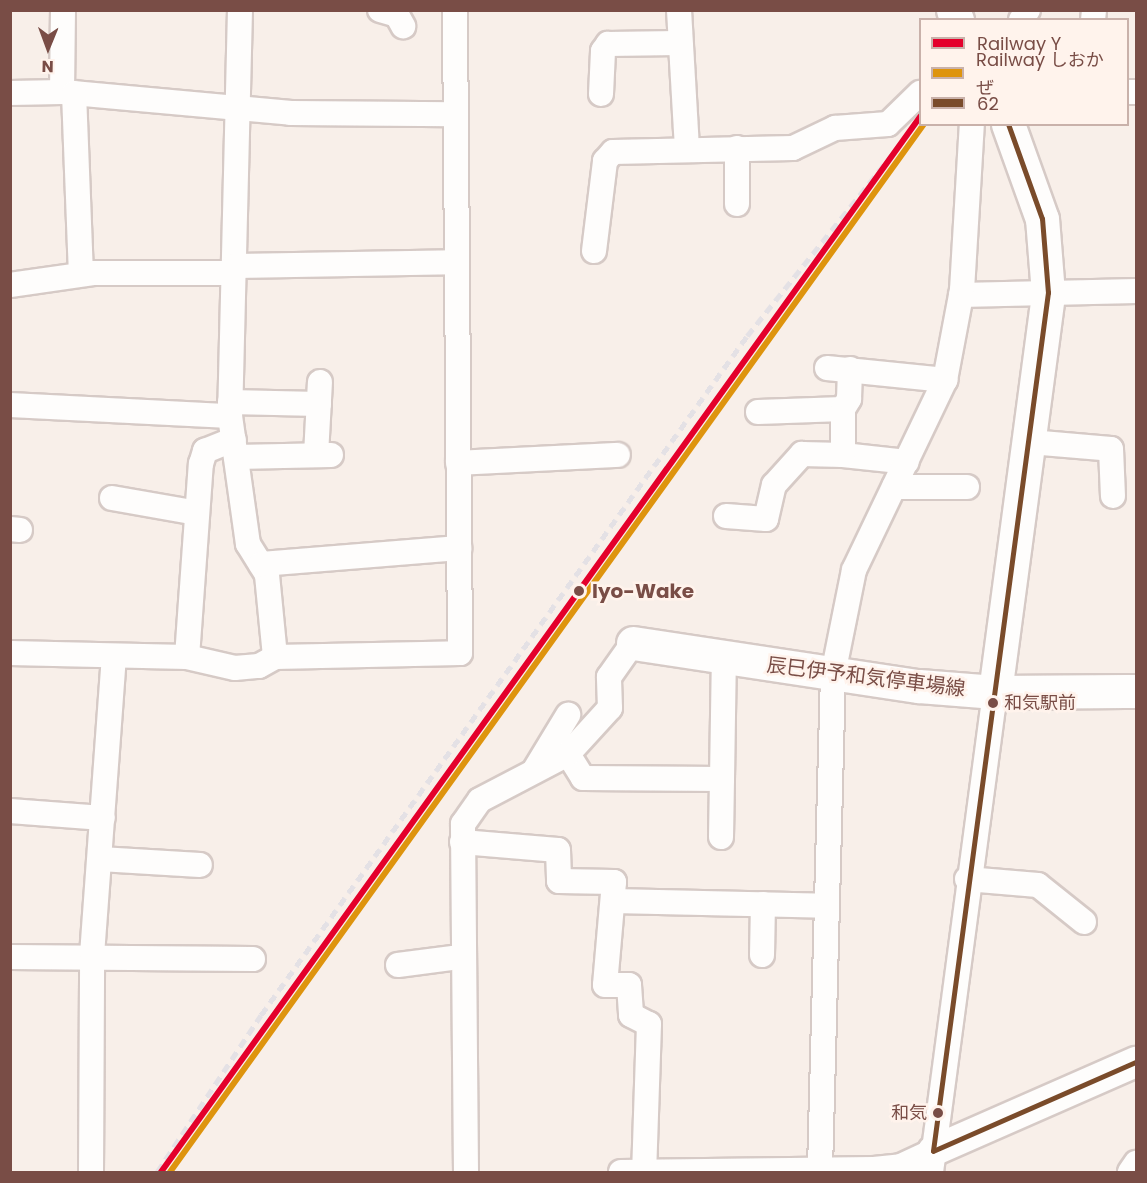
<!DOCTYPE html>
<meta charset="utf-8">
<style>
body{margin:0}
#map{position:relative;width:1147px;height:1183px;overflow:hidden;background:#f8efe9;font-family:Poppins,"Noto Sans JP",sans-serif}
div>[style]{position:absolute}
.roads{filter:drop-shadow(2px 0 #d6cac6) drop-shadow(-2px 0 #d6cac6) drop-shadow(0 2px #d6cac6) drop-shadow(0 -2px #d6cac6)}
.minor>*{height:24px;margin:-12px;padding:0 12px;transform-origin:12px;border-radius:12px;background:#fefdfc}
.tertiary>*{height:30px;margin:-15px;padding:0 15px;transform-origin:15px;border-radius:15px;background:#fefdfc}
.secondary>*{height:33px;margin:-16.5px;padding:0 16.5px;transform-origin:16.5px;border-radius:16.5px;background:#fefdfc}
.rail>*{height:4.5px;margin-top:-2.25px;transform-origin:0;background:repeating-linear-gradient(90deg,#e4e1e5 0 9px,transparent 0 15px)}
.bus-1>*{height:4.5px;margin:-2.25px;padding:0 2.25px;transform-origin:2.25px;border-radius:2.25px;background:#7a4b2a}
.rail-1>*{height:6px;margin:-3px;padding:0 3px;transform-origin:3px;border-radius:3px;background:#e4002b}
.rail-2>*{height:6px;margin:-3px;padding:0 3px;transform-origin:3px;border-radius:3px;background:#de940e}
.dots>*{width:16px;height:16px;translate:-50% -50%;box-sizing:border-box;border:3px solid #fff3ec;border-radius:50%}
span{translate:-50% -50%;white-space:nowrap;text-align:center;line-height:1.15;-webkit-text-stroke:5px #fff3ec;paint-order:stroke}
.bus-label{font-size:18px;color:#794d46}
.left{translate:0 -50%;text-align:left}
.right{translate:-100% -50%;text-align:right}
.stop-label{font-size:20px;color:#794d46;font-weight:700}
.street-label{font-size:20px;color:#794d46}
.frame{position:absolute;inset:0;border:12px solid #794d46;pointer-events:none}
.legend{position:absolute;left:919px;top:18px;width:210px;height:108px;box-sizing:border-box;background:#fff3ec;border:2px solid #c9b1aa;margin:0;padding:8px 10px;list-style:none;font-size:18px;color:#794d46}
.legend li{display:flex;align-items:center;gap:12px;height:30px}
.legend b{width:30px;border:2px solid #c9b1aa}
.north{position:absolute;left:18px;top:18px;width:60px;height:60px;-webkit-text-stroke:4px #fff3ec;paint-order:stroke;rotate:181deg;font-size:16px;font-weight:700;line-height:24px;text-align:center;color:#794d46}
.north::after{content:'';display:block;margin:auto;width:21px;height:27px;background:#794d46;clip-path:polygon(50% 0,100% 100%,50% 72%,0 100%)}
</style>
<div id="map">
<div class="roads">
<div class="minor">
<i style="left:240px;top:10px;width:406px;rotate:91.4deg"></i>
<i style="left:230px;top:416px;width:129px;rotate:82deg"></i>
<i style="left:248px;top:544px;width:36px;rotate:58deg"></i>
<i style="left:267px;top:575px;width:82px;rotate:84.4deg"></i>
<i style="left:380px;top:10px;width:18px;rotate:16deg"></i>
<i style="left:397px;top:15px;width:13px;rotate:61deg"></i>
<i style="left:679px;top:10px;width:138px;rotate:86.7deg"></i>
<i style="left:1021px;top:20px;width:12px;rotate:-55deg"></i>
<i style="left:1093px;top:20px;width:10px;rotate:-84deg"></i>
<i style="left:62px;top:92px;width:82px;rotate:-89.3deg"></i>
<i style="left:1128px;top:92px;width:8px"></i>
<i style="left:10px;top:93px;width:52px;rotate:-1.1deg"></i>
<i style="left:62px;top:92px;width:230px;rotate:5.2deg"></i>
<i style="left:291px;top:113px;width:163px;rotate:0.4deg"></i>
<i style="left:74px;top:93px;width:181px;rotate:87.8deg"></i>
<i style="left:601px;top:94px;width:43px;rotate:-87.3deg"></i>
<i style="left:603px;top:51px;width:9px;rotate:-54deg"></i>
<i style="left:608px;top:44px;width:70px;rotate:-0.8deg"></i>
<i style="left:737px;top:148px;width:56px;rotate:90deg"></i>
<i style="left:594px;top:251px;width:91px;rotate:-83deg"></i>
<i style="left:605px;top:161px;width:12px;rotate:-48deg"></i>
<i style="left:613px;top:152px;width:180px;rotate:-1.3deg"></i>
<i style="left:793px;top:148px;width:47px;rotate:-25.5deg"></i>
<i style="left:835px;top:128px;width:53px;rotate:-4.3deg"></i>
<i style="left:888px;top:124px;width:45px;rotate:-44.1deg"></i>
<i style="left:234px;top:266px;width:222px;rotate:-1deg"></i>
<i style="left:10px;top:285px;width:84px;rotate:-8.2deg"></i>
<i style="left:93px;top:273px;width:141px"></i>
<i style="left:961px;top:295px;width:175px;rotate:-1.3deg"></i>
<i style="left:827px;top:368px;width:119px;rotate:5.8deg"></i>
<i style="left:230px;top:402px;width:89px;rotate:1.3deg"></i>
<i style="left:10px;top:405px;width:220px;rotate:2.9deg"></i>
<i style="left:758px;top:412px;width:85px;rotate:-2deg"></i>
<i style="left:1030px;top:442px;width:81px;rotate:4.9deg"></i>
<i style="left:1111px;top:449px;width:47px;rotate:87.6deg"></i>
<i style="left:316px;top:455px;width:73px;rotate:-86.9deg"></i>
<i style="left:843px;top:455px;width:64px;rotate:6.2deg"></i>
<i style="left:236px;top:457px;width:95px;rotate:-1.2deg"></i>
<i style="left:458px;top:463px;width:160px;rotate:-2.9deg"></i>
<i style="left:894px;top:487px;width:73px"></i>
<i style="left:112px;top:498px;width:86px;rotate:10deg"></i>
<i style="left:726px;top:516px;width:40px;rotate:4.3deg"></i>
<i style="left:766px;top:519px;width:35px;rotate:-77deg"></i>
<i style="left:774px;top:485px;width:42px;rotate:-47.9deg"></i>
<i style="left:802px;top:454px;width:41px;rotate:1.4deg"></i>
<i style="left:843px;top:455px;width:46px;rotate:-90deg"></i>
<i style="left:843px;top:409px;width:12px;rotate:-59deg"></i>
<i style="left:849px;top:399px;width:30px;rotate:-88deg"></i>
<i style="left:10px;top:529px;width:10px;rotate:6deg"></i>
<i style="left:261px;top:564px;width:199px;rotate:-4.6deg"></i>
<i style="left:10px;top:653px;width:177px;rotate:1.3deg"></i>
<i style="left:187px;top:657px;width:49px;rotate:12.9deg"></i>
<i style="left:235px;top:668px;width:24px;rotate:-5deg"></i>
<i style="left:259px;top:666px;width:18px;rotate:-29deg"></i>
<i style="left:275px;top:657px;width:185px;rotate:-1.2deg"></i>
<i style="left:460px;top:653px;width:643px;rotate:-90.45deg"></i>
<i style="left:187px;top:657px;width:194px;rotate:-85.9deg"></i>
<i style="left:201px;top:464px;width:14px;rotate:-73deg"></i>
<i style="left:205px;top:451px;width:31px;rotate:-22deg"></i>
<i style="left:568px;top:754px;width:28px;rotate:58deg"></i>
<i style="left:583px;top:778px;width:139px;rotate:0.4deg"></i>
<i style="left:722px;top:779px;width:121px;rotate:-89.1deg"></i>
<i style="left:534px;top:771px;width:66px;rotate:-58.7deg"></i>
<i style="left:10px;top:811px;width:93px;rotate:4.3deg"></i>
<i style="left:721px;top:837px;width:58px;rotate:-89deg"></i>
<i style="left:462px;top:842px;width:96px;rotate:4.8deg"></i>
<i style="left:558px;top:850px;width:31px;rotate:88deg"></i>
<i style="left:559px;top:881px;width:55px;rotate:1deg"></i>
<i style="left:614px;top:882px;width:103px;rotate:95deg"></i>
<i style="left:605px;top:985px;width:24px"></i>
<i style="left:629px;top:985px;width:30px;rotate:86deg"></i>
<i style="left:631px;top:1015px;width:20px;rotate:27deg"></i>
<i style="left:649px;top:1024px;width:148px;rotate:91.9deg"></i>
<i style="left:100px;top:859px;width:100px;rotate:3.4deg"></i>
<i style="left:967px;top:879px;width:71px;rotate:4.8deg"></i>
<i style="left:1038px;top:885px;width:59px;rotate:38.8deg"></i>
<i style="left:613px;top:901px;width:213px;rotate:1.3deg"></i>
<i style="left:762px;top:955px;width:51px;rotate:-88.9deg"></i>
<i style="left:10px;top:957px;width:243px;rotate:0.5deg"></i>
<i style="left:398px;top:965px;width:63px;rotate:-7.4deg"></i>
<i style="left:820px;top:1170px;width:496px;rotate:-88.5deg"></i>
<i style="left:833px;top:674px;width:106px;rotate:-78.6deg"></i>
<i style="left:854px;top:570px;width:211px;rotate:-64.4deg"></i>
<i style="left:945px;top:380px;width:92px;rotate:-79.3deg"></i>
<i style="left:962px;top:290px;width:166px;rotate:-86.6deg"></i>
<i style="left:91px;top:1172px;width:217px;rotate:-89.7deg"></i>
<i style="left:92px;top:955px;width:299px;rotate:-85.8deg"></i>
<i style="left:466px;top:1172px;width:348px;rotate:-90.5deg"></i>
<i style="left:463px;top:824px;width:29px;rotate:-55deg"></i>
<i style="left:480px;top:800px;width:99px;rotate:-27.6deg"></i>
<i style="left:568px;top:754px;width:62px;rotate:-47.6deg"></i>
<i style="left:610px;top:708px;width:31px;rotate:-92deg"></i>
<i style="left:609px;top:677px;width:42px;rotate:-54.8deg"></i>
<i style="left:621px;top:1172px;width:253px;rotate:-0.7deg"></i>
<i style="left:874px;top:1169px;width:27px;rotate:-6deg"></i>
<i style="left:901px;top:1166px;width:35px;rotate:-25deg"></i>
<i style="left:931px;top:1172px;width:484px;rotate:-82.4deg"></i>
<i style="left:1130px;top:1172px;width:11px;rotate:-56deg"></i>
</div>
<div class="tertiary">
<i style="left:933px;top:1151px;width:222px;rotate:-23.7deg"></i>
</div>
<div class="secondary">
<i style="left:953px;top:10px;width:11px;rotate:68deg"></i>
<i style="left:633px;top:643px;width:289px;rotate:8.6deg"></i>
<i style="left:919px;top:686px;width:76px;rotate:4.5deg"></i>
<i style="left:995px;top:692px;width:141px;rotate:-0.4deg"></i>
<i style="left:995px;top:692px;width:403px;rotate:-82.4deg"></i>
<i style="left:1048px;top:293px;width:74px;rotate:-94.6deg"></i>
<i style="left:1042px;top:219px;width:101px;rotate:-109.7deg"></i>
</div>
</div>
<div class="rail">
<i style="left:157px;top:1172px;width:188px;rotate:-56.5deg"></i>
<i style="left:261px;top:1015px;width:835px;rotate:-54.41deg"></i>
<i style="left:747px;top:336px;width:258px;rotate:-51.4deg"></i>
</div>
<div class="bus-1">
<i style="left:933px;top:1151px;width:866px;rotate:-82.37deg"></i>
<i style="left:1048px;top:293px;width:74px;rotate:-94.6deg"></i>
<i style="left:1042px;top:219px;width:101px;rotate:-109.7deg"></i>
<i style="left:933px;top:1151px;width:222px;rotate:-23.7deg"></i>
</div>
<div class="rail-1">
<i style="left:161px;top:1172px;width:1300px;rotate:-54.27deg"></i>
</div>
<div class="rail-2">
<i style="left:170px;top:1172px;width:1291px;rotate:-54.27deg"></i>
</div>
<div class="dots">
<i style="left:579px;top:591px;background:#794d46"></i>
<i style="left:993px;top:703px;background:#794d46"></i>
<i style="left:938px;top:1113px;background:#794d46"></i>
</div>
<div class="bus-label">
<span class="left" style="left:1004px;top:703px">和気駅前</span>
<span class="right" style="left:927px;top:1113px">和気</span>
</div>
<div class="stop-label">
<span class="left" style="left:592px;top:591px">Iyo-Wake</span>
</div>
<div class="street-label">
<span style="left:866px;top:677px;rotate:7deg">辰巳伊予和気停車場線</span>
</div>
<div class="frame"></div>
<ul class="legend">
<li><b style="height:8px;background:#e4002b"></b>Railway Y</li>
<li><b style="height:8px;background:#de940e"></b>Railway しおかぜ</li>
<li><b style="height:8px;background:#7a4b2a"></b>62</li>
</ul>
<div class="north">N</div>
</div>
